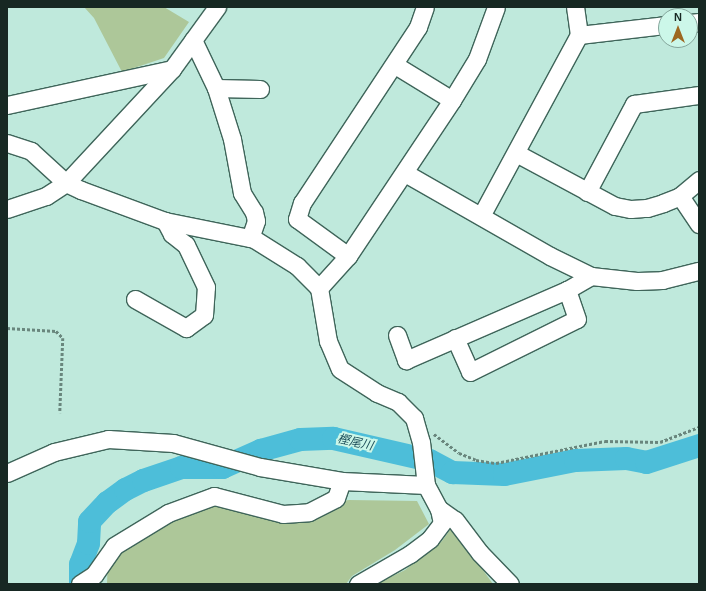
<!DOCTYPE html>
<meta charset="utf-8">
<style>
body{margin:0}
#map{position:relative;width:706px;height:591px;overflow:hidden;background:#bfe9dc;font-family:Arial,"Noto Sans JP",sans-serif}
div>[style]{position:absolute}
.green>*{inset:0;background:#adc799}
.river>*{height:23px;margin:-11.5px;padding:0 11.5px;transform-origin:11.5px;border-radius:11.5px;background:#4dbed9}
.path>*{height:2.5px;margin-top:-1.25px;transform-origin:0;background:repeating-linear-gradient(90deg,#69867d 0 3px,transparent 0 5px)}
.roads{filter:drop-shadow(1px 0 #3f655a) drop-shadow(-1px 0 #3f655a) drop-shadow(0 1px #3f655a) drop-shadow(0 -1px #3f655a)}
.minor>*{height:17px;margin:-8.5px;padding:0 8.5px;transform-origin:8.5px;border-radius:8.5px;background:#fff}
span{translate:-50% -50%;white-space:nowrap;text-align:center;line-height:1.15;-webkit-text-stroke:4px #ccf7e9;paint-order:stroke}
.water-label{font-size:12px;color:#1b4c58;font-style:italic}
.frame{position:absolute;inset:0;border:8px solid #172823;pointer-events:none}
.north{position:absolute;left:658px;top:8px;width:40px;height:40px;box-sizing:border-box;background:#ccf7e9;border:1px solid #84a49a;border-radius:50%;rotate:0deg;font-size:11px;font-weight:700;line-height:16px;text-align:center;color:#172823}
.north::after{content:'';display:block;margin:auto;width:14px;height:18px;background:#9d6720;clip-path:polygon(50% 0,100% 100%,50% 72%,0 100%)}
</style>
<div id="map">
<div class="green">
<i style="clip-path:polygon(84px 7px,164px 7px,189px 22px,164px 58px,122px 72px,94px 18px)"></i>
<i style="clip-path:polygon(349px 500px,417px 501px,429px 524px,395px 550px,352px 576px,346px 584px,107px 584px,108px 555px,180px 502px,262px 506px,321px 504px)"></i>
<i style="clip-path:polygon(452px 527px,493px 584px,376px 584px,405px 570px,442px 541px)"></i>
</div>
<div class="river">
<i style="left:80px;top:584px;width:20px;rotate:-90deg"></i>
<i style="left:80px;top:564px;width:22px;rotate:-69deg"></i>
<i style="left:88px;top:543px;width:22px;rotate:-87deg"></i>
<i style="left:89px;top:521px;width:26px;rotate:-47deg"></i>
<i style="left:107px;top:502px;width:22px;rotate:-36deg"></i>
<i style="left:125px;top:489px;width:20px;rotate:-27deg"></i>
<i style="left:143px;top:480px;width:40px;rotate:-18.9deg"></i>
<i style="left:181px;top:467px;width:41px"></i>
<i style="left:222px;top:467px;width:42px;rotate:-24.1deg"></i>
<i style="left:260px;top:450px;width:41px;rotate:-15.4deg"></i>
<i style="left:300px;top:439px;width:33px;rotate:-2deg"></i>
<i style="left:333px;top:438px;width:98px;rotate:12.9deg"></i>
<i style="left:429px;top:460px;width:26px;rotate:28deg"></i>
<i style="left:452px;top:472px;width:52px;rotate:2.2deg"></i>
<i style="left:504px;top:474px;width:72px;rotate:-11.2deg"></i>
<i style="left:575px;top:460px;width:51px;rotate:-2.2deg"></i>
<i style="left:626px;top:458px;width:20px;rotate:11deg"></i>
<i style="left:646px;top:462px;width:56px;rotate:-17.8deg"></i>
</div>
<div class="path">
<i style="left:7px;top:328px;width:49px;rotate:3.5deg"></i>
<i style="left:56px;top:331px;width:10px;rotate:45deg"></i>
<i style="left:63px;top:338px;width:75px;rotate:92.3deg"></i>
<i style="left:434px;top:434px;width:31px;rotate:37deg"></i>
<i style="left:459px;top:453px;width:18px;rotate:22deg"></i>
<i style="left:476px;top:460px;width:20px;rotate:9deg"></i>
<i style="left:496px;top:463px;width:111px;rotate:-11.4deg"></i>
<i style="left:605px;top:441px;width:55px;rotate:1deg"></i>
<i style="left:660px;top:442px;width:42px;rotate:-21deg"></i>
</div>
<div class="roads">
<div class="minor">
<i style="left:690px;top:23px;width:9px;rotate:-6deg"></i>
<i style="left:579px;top:35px;width:88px;rotate:-6.6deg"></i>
<i style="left:193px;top:40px;width:53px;rotate:64.4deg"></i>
<i style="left:216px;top:88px;width:53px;rotate:72.6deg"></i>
<i style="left:232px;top:139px;width:55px;rotate:79.5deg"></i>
<i style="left:242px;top:193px;width:22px;rotate:58deg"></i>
<i style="left:254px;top:212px;width:9px;rotate:77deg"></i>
<i style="left:256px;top:221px;width:18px;rotate:109deg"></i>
<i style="left:395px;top:65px;width:67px;rotate:31.6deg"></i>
<i style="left:216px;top:88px;width:44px;rotate:1.3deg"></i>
<i style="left:7px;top:105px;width:169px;rotate:-12.3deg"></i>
<i style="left:7px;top:143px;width:25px;rotate:18deg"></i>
<i style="left:31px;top:151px;width:47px;rotate:42.4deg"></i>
<i style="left:66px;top:183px;width:17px;rotate:25deg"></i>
<i style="left:81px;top:190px;width:90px;rotate:20.3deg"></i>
<i style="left:165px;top:221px;width:91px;rotate:11.4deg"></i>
<i style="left:254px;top:239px;width:51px;rotate:32.1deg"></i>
<i style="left:297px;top:266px;width:31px;rotate:45deg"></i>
<i style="left:319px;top:288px;width:54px;rotate:80.4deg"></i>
<i style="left:328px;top:341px;width:30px;rotate:67deg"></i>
<i style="left:340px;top:369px;width:44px;rotate:33deg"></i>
<i style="left:377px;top:393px;width:23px;rotate:23deg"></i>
<i style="left:398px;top:402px;width:23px;rotate:45deg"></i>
<i style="left:414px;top:418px;width:25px;rotate:74deg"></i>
<i style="left:421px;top:442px;width:43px;rotate:83.4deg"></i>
<i style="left:426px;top:485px;width:27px;rotate:62deg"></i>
<i style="left:439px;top:509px;width:14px;rotate:78deg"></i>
<i style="left:442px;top:523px;width:20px;rotate:127deg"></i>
<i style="left:430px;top:539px;width:25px;rotate:143deg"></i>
<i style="left:410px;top:554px;width:60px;rotate:150deg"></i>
<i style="left:516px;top:153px;width:112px;rotate:28.2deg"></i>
<i style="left:615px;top:206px;width:16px;rotate:11deg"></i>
<i style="left:631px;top:209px;width:16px;rotate:-4deg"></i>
<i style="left:647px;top:208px;width:17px;rotate:-17deg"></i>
<i style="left:663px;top:203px;width:18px;rotate:-22deg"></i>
<i style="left:680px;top:196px;width:25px;rotate:-40deg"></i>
<i style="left:405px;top:173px;width:167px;rotate:29.8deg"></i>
<i style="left:550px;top:256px;width:46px;rotate:26deg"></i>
<i style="left:591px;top:276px;width:46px;rotate:6.2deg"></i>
<i style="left:637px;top:281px;width:25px;rotate:-2deg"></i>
<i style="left:662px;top:280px;width:38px;rotate:-14deg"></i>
<i style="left:587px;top:192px;width:100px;rotate:-61.9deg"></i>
<i style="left:634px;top:104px;width:66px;rotate:-7.9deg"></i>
<i style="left:680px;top:196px;width:34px;rotate:56deg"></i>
<i style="left:7px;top:209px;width:41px;rotate:-18.4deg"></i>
<i style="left:46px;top:196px;width:24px;rotate:-33deg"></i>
<i style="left:66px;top:183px;width:156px;rotate:-47.1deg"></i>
<i style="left:172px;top:69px;width:77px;rotate:-54deg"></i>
<i style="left:481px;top:216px;width:206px;rotate:-61.6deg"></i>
<i style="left:579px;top:35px;width:28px;rotate:-98deg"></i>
<i style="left:348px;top:256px;width:63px;rotate:-144deg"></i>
<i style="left:297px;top:219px;width:17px;rotate:-73deg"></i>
<i style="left:302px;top:203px;width:211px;rotate:-56.6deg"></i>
<i style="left:418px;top:27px;width:21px;rotate:-71deg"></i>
<i style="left:319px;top:288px;width:43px;rotate:-47.8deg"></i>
<i style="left:348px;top:256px;width:187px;rotate:-56.3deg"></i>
<i style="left:452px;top:100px;width:48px;rotate:-58.6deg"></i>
<i style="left:477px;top:59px;width:55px;rotate:-69.9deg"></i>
<i style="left:135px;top:299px;width:59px;rotate:29.6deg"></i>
<i style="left:186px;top:328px;width:22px;rotate:-36deg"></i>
<i style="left:204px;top:315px;width:28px;rotate:-86deg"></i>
<i style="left:206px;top:287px;width:47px;rotate:-115.5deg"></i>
<i style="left:186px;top:245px;width:18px;rotate:-142deg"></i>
<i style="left:172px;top:234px;width:15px;rotate:-118deg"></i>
<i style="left:397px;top:335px;width:27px;rotate:70deg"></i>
<i style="left:406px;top:360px;width:176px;rotate:-23.5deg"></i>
<i style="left:567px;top:290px;width:28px;rotate:-30deg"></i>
<i style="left:455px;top:338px;width:37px;rotate:66deg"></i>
<i style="left:470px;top:372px;width:119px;rotate:-26.4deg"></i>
<i style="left:577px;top:319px;width:31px;rotate:-109deg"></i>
<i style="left:7px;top:473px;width:51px;rotate:-24.1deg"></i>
<i style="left:54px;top:452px;width:56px;rotate:-13.5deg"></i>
<i style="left:108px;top:439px;width:65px;rotate:3.5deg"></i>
<i style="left:173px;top:443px;width:90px;rotate:15.4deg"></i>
<i style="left:260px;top:467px;width:83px;rotate:9.7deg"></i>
<i style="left:342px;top:481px;width:84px;rotate:2.7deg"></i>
<i style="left:439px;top:509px;width:19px;rotate:35deg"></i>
<i style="left:455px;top:520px;width:41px;rotate:52.9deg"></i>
<i style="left:480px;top:553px;width:43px;rotate:45.9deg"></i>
<i style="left:80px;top:584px;width:17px;rotate:-33deg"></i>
<i style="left:94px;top:575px;width:35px;rotate:-55deg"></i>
<i style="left:114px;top:546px;width:63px;rotate:-31.4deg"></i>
<i style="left:168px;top:513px;width:49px;rotate:-20.3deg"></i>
<i style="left:214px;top:496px;width:71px;rotate:14.6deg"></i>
<i style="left:283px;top:514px;width:26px;rotate:-4deg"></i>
<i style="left:309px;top:512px;width:30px;rotate:-27deg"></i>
<i style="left:336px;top:498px;width:18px;rotate:-71deg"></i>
</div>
</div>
<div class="water-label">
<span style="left:355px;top:443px;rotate:13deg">樫尾川</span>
</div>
<div class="frame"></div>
<div class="north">N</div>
</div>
